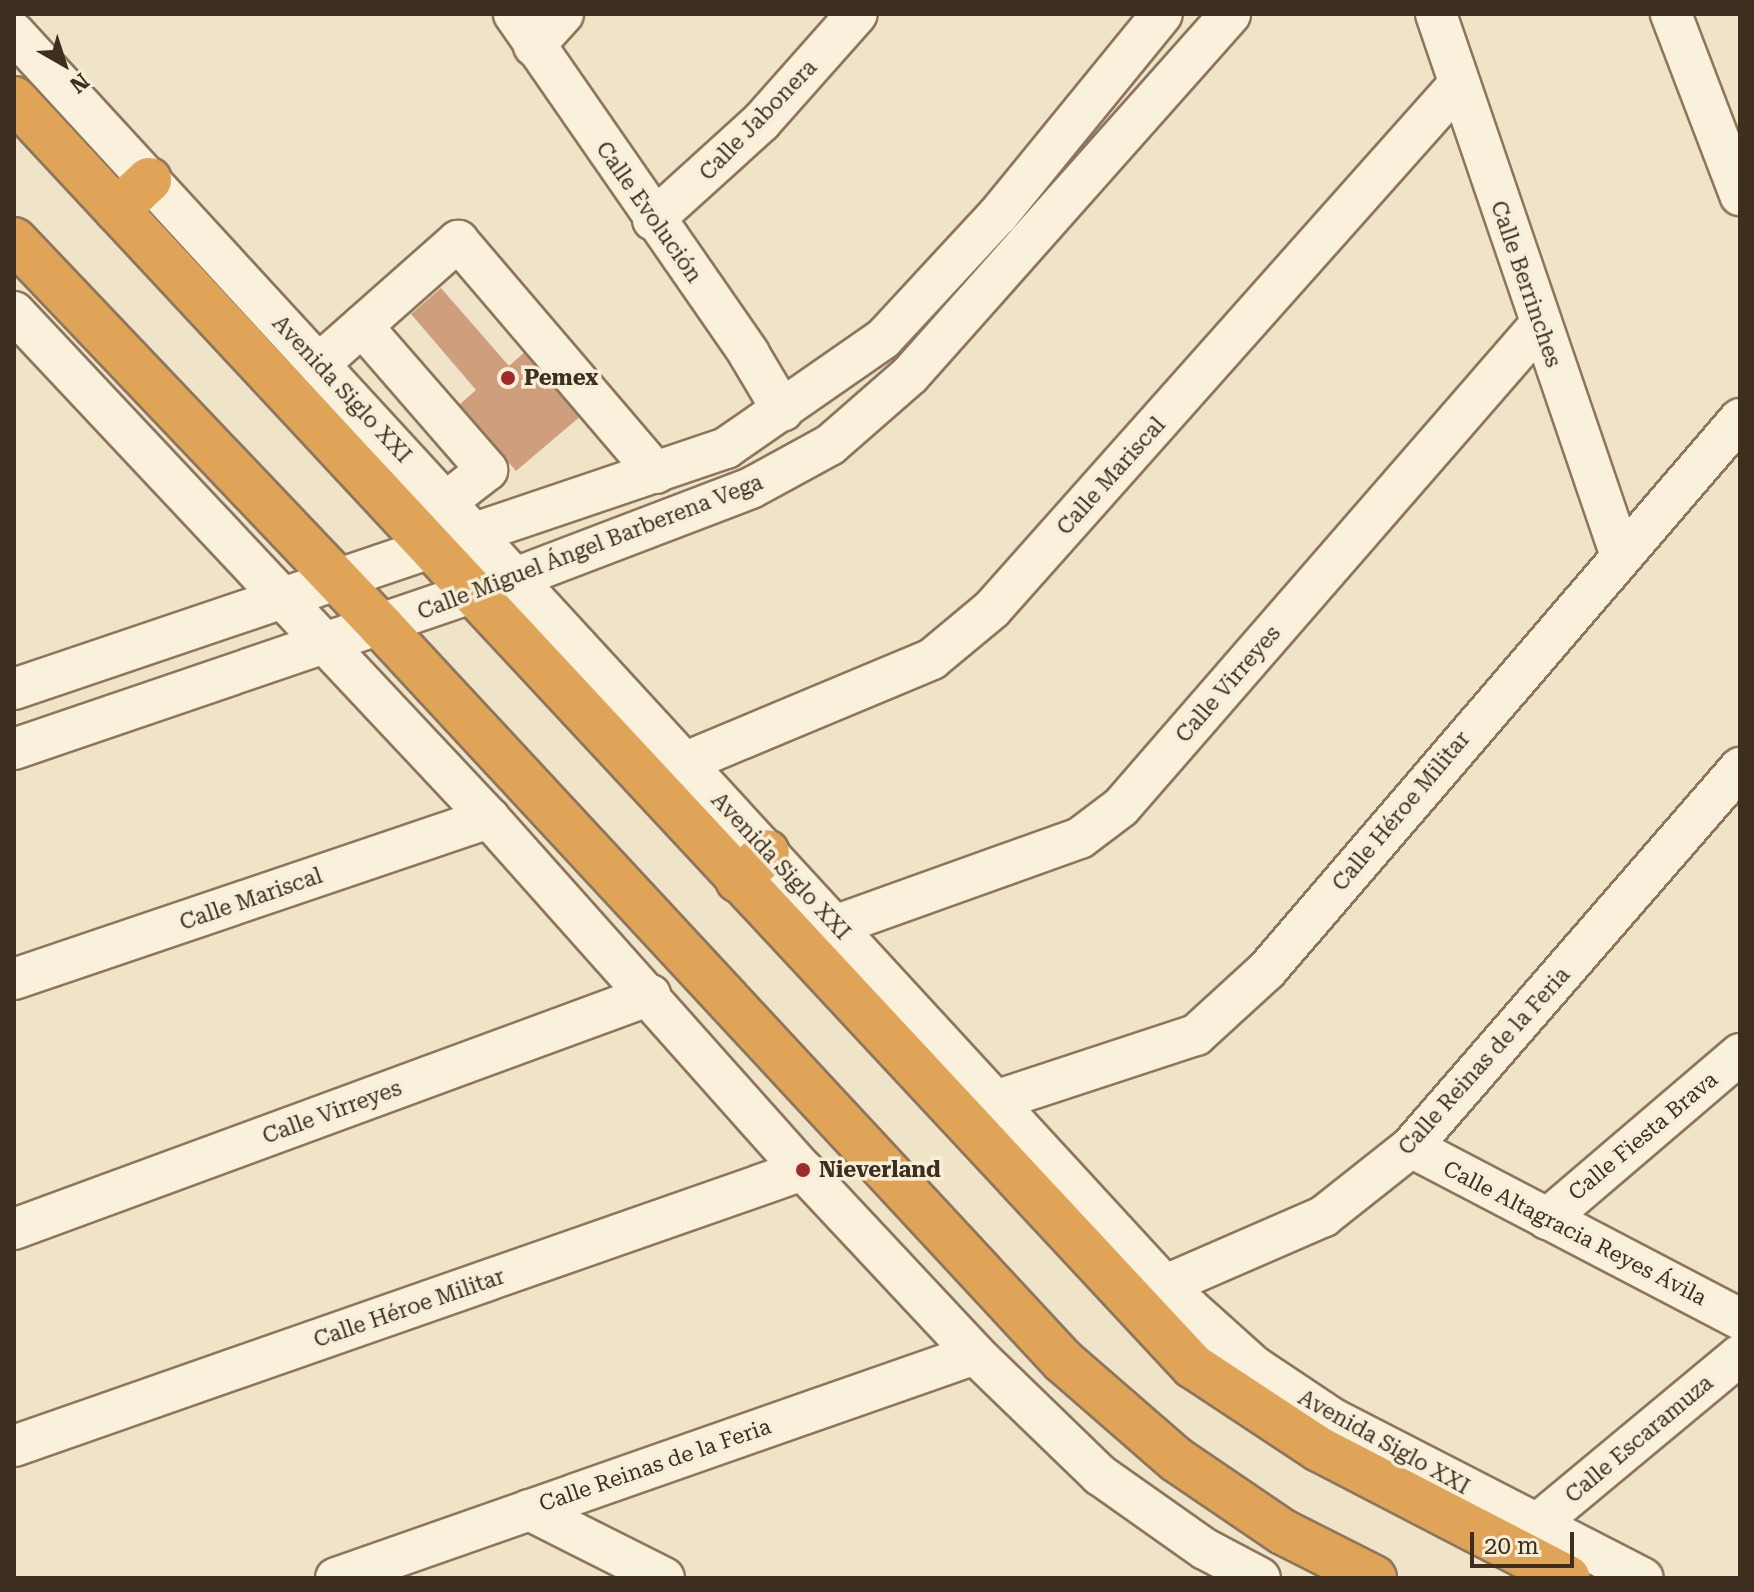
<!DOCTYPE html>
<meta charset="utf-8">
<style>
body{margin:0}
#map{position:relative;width:1754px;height:1592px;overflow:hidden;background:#f0e4c8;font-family:"Roboto Serif",serif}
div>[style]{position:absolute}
.building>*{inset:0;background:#cf9f7d}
.roads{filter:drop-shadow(2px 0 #8d765c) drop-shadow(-2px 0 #8d765c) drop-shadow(0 2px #8d765c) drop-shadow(0 -2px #8d765c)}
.minor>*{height:40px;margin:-20px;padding:0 20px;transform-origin:20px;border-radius:20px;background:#faf1dc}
.highway>*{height:44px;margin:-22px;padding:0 22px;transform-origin:22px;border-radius:22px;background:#e0a458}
.dots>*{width:22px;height:22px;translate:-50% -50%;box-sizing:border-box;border:4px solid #f7eed8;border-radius:50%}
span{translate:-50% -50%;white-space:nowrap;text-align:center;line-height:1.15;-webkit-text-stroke:7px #f7eed8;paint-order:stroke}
.street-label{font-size:22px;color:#3d2e20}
.poi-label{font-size:22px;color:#3d2e20;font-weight:700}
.left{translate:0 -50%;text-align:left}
.frame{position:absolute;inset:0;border:16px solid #3d2e20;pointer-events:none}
.north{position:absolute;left:24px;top:24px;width:80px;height:80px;-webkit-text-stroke:6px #f7eed8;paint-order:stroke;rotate:141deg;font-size:22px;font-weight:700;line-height:32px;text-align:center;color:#3d2e20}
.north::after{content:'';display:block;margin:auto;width:28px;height:36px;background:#3d2e20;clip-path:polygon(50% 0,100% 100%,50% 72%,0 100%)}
.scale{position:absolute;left:1470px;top:1532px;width:104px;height:36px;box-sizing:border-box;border:4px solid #3d2e20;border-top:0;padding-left:10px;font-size:24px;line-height:28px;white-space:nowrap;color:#3d2e20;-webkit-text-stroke:6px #f7eed8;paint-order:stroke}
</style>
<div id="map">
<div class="building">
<i style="clip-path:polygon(441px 288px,509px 366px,526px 351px,582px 415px,516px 471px,459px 405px,476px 390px,411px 314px)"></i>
</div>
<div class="roads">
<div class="minor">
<i style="left:514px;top:14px;width:413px;rotate:55.3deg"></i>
<i style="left:749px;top:354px;width:66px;rotate:59.2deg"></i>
<i style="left:1436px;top:14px;width:570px;rotate:71.15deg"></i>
<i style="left:1671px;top:14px;width:194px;rotate:69.1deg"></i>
<i style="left:14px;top:33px;width:1703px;rotate:47.43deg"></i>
<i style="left:1166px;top:1287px;width:120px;rotate:42deg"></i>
<i style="left:1255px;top:1367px;width:94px;rotate:33.7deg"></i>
<i style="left:1333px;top:1419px;width:348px;rotate:27.2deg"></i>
<i style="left:534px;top:46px;width:43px;rotate:-47.8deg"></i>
<i style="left:653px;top:220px;width:146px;rotate:-42.2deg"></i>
<i style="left:761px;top:122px;width:144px;rotate:-48.4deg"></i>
<i style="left:14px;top:312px;width:694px;rotate:46.81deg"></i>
<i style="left:489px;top:818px;width:472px;rotate:48.3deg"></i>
<i style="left:803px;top:1170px;width:252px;rotate:46.9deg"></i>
<i style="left:975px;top:1354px;width:174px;rotate:44.1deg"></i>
<i style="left:1100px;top:1475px;width:128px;rotate:35.2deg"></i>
<i style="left:1205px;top:1549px;width:62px;rotate:27.8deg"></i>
<i style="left:362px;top:326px;width:191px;rotate:49deg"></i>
<i style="left:487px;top:470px;width:52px;rotate:142deg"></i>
<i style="left:319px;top:364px;width:186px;rotate:-41.5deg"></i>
<i style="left:458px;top:241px;width:305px;rotate:49.5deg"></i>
<i style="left:14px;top:689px;width:752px;rotate:-18.7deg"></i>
<i style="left:726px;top:448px;width:191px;rotate:-34.8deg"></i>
<i style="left:883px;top:339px;width:169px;rotate:-47.2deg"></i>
<i style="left:998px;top:215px;width:259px;rotate:-50.8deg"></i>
<i style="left:14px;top:749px;width:533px;rotate:-18.84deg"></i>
<i style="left:518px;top:577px;width:249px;rotate:-20.9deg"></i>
<i style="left:751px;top:488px;width:90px;rotate:-28.6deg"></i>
<i style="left:830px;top:445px;width:106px;rotate:-41.2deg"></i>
<i style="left:910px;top:375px;width:482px;rotate:-48.4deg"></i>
<i style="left:686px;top:762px;width:267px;rotate:-22.7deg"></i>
<i style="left:932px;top:659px;width:78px;rotate:-39.8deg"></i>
<i style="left:992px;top:609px;width:701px;rotate:-48.35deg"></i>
<i style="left:837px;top:925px;width:258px;rotate:-19.7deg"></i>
<i style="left:1080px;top:838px;width:51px;rotate:-37.1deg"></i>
<i style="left:1121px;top:807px;width:637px;rotate:-49.01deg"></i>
<i style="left:14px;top:979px;width:502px;rotate:-18.72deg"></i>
<i style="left:992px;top:1102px;width:215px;rotate:-18.2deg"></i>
<i style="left:1196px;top:1035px;width:96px;rotate:-42.5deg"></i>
<i style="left:1267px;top:970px;width:726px;rotate:-49.36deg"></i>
<i style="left:1411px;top:1147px;width:371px;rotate:27.6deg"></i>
<i style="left:1547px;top:1219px;width:254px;rotate:-40.5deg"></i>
<i style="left:14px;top:1229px;width:678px;rotate:-20.2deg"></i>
<i style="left:1145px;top:1294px;width:195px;rotate:-23.5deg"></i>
<i style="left:1324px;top:1216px;width:111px;rotate:-38.4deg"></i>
<i style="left:1411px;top:1147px;width:502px;rotate:-49.04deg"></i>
<i style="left:14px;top:1446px;width:836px;rotate:-19.28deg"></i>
<i style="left:529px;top:1510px;width:151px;rotate:26.7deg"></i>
<i style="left:1538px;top:1523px;width:263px;rotate:-39.7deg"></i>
<i style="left:336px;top:1578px;width:677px;rotate:-19.32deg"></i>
</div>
<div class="highway">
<i style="left:14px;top:99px;width:1731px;rotate:47.06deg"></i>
<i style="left:1193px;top:1366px;width:151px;rotate:33.4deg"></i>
<i style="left:1319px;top:1449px;width:280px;rotate:27.4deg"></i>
<i style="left:117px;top:210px;width:44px;rotate:-43.2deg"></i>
<i style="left:14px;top:240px;width:534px;rotate:46.44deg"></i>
<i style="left:382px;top:627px;width:1001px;rotate:47.15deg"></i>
<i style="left:1063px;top:1361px;width:151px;rotate:41deg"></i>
<i style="left:1177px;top:1460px;width:128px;rotate:34.2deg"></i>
<i style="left:1283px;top:1532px;width:102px;rotate:26.8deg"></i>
<i style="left:738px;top:880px;width:40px;rotate:-44deg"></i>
</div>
</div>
<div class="dots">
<i style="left:508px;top:378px;background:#9e2a2b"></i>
<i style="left:803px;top:1170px;background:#9e2a2b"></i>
</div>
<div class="street-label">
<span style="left:758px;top:120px;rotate:-46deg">Calle Jabonera</span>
<span style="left:649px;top:212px;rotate:55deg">Calle Evolución</span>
<span style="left:1526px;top:284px;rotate:71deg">Calle Berrinches</span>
<span style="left:342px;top:389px;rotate:47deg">Avenida Siglo XXI</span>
<span style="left:1111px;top:476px;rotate:-48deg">Calle Mariscal</span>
<span style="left:590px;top:547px;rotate:-21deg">Calle Miguel Ángel Barberena Vega</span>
<span style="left:1228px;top:684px;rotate:-49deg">Calle Virreyes</span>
<span style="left:1401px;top:811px;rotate:-50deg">Calle Héroe Militar</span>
<span style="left:781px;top:866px;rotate:47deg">Avenida Siglo XXI</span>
<span style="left:251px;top:899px;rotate:-19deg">Calle Mariscal</span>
<span style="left:1484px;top:1061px;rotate:-48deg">Calle Reinas de la Feria</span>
<span style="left:332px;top:1112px;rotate:-20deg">Calle Virreyes</span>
<span style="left:1643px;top:1136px;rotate:-40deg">Calle Fiesta Brava</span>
<span style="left:1575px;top:1233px;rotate:27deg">Calle Altagracia Reyes Ávila</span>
<span style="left:409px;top:1308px;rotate:-19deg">Calle Héroe Militar</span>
<span style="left:1639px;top:1439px;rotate:-40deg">Calle Escaramuza</span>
<span style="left:1384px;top:1442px;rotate:29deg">Avenida Siglo XXI</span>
<span style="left:655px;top:1465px;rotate:-19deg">Calle Reinas de la Feria</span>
</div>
<div class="poi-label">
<span class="left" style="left:524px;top:378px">Pemex</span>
<span class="left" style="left:819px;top:1170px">Nieverland</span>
</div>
<div class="frame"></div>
<div class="north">N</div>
<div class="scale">20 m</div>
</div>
